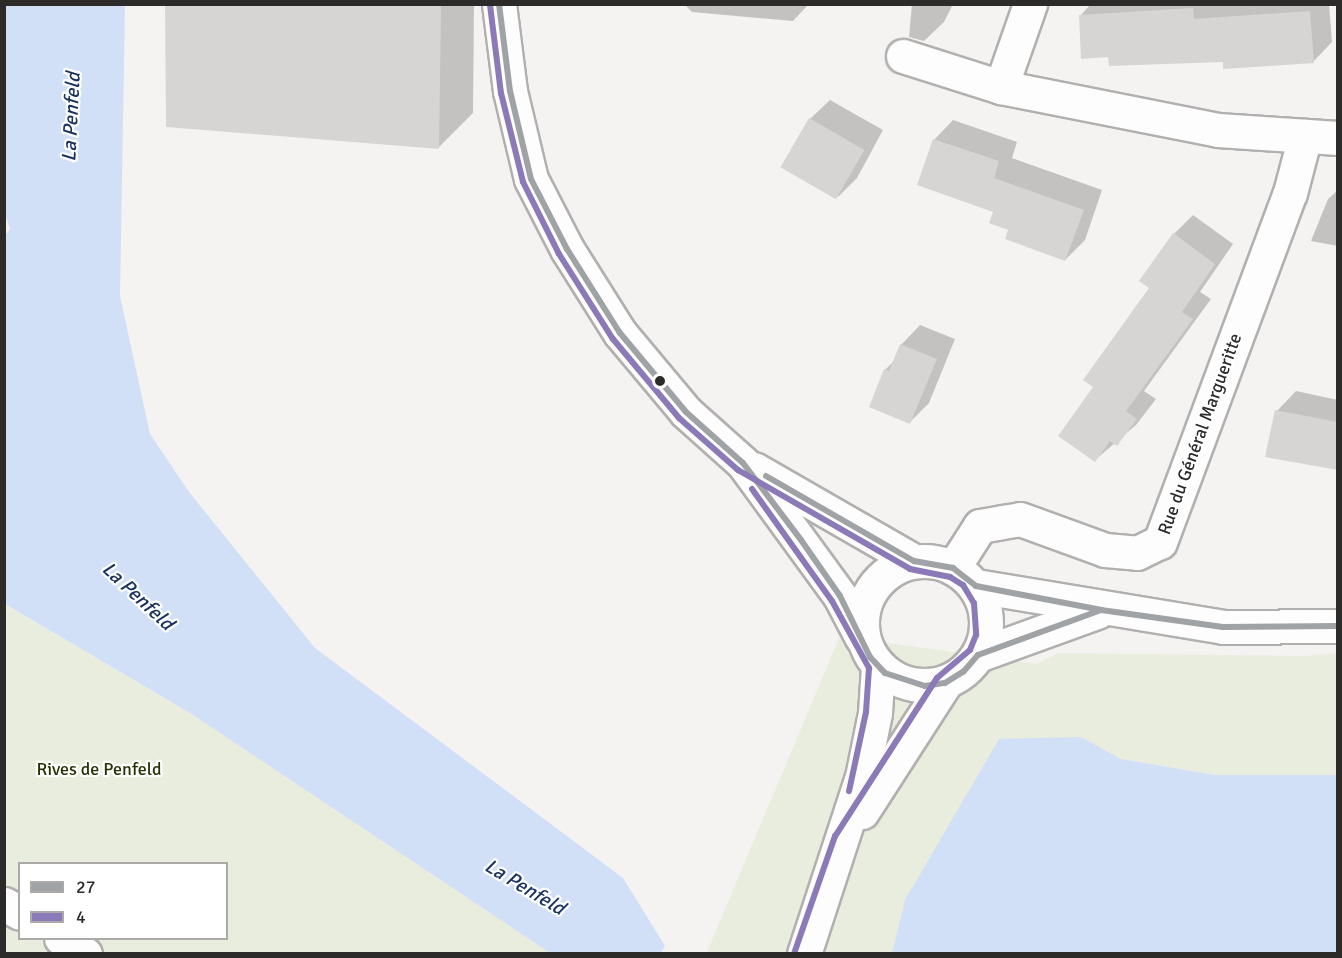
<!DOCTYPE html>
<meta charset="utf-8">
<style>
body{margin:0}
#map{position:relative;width:1342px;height:958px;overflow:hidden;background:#f5f3f1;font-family:Signika,sans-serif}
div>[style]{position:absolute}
.green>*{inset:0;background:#e9edde}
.water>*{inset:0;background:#d1dff7}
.shadow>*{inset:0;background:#0003}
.building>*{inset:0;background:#d7d5d4;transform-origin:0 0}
.roads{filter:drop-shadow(2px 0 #b2b0af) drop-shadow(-2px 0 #b2b0af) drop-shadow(0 2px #b2b0af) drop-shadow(0 -2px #b2b0af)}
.minor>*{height:33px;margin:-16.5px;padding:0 16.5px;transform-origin:16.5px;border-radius:16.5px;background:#fefdfd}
.minor>.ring{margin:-16.5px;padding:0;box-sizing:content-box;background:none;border:33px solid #fefdfd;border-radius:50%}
.bus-1>*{height:6px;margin:-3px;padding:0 3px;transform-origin:3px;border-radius:3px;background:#a0a3a6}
.bus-2>*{height:6px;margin:-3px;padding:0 3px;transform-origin:3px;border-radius:3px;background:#8b7ab7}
.dots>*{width:16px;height:16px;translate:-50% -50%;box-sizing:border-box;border:3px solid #fff;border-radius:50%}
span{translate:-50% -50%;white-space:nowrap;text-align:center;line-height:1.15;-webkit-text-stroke:4.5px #fff;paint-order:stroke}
.street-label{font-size:18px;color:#2c2b29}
.park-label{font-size:18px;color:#273204}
.water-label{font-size:20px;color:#1b3360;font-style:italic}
.frame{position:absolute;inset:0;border:6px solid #2c2b29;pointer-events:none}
.legend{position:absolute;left:18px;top:862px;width:210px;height:78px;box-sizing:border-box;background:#fff;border:2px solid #abaaa9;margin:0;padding:8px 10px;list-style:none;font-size:18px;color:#2c2b29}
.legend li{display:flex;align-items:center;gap:12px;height:30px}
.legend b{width:30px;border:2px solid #abaaa9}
</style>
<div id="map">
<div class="green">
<i style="clip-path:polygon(evenodd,4px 604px,190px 713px,550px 953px,5px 953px,4px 604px,20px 864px,226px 864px,226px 938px,20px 938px,20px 864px)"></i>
<i style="clip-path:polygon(840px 636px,1037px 664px,1058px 653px,1305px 656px,1337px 653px,1337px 775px,1215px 775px,1121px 759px,1081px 737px,905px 900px,892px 953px,706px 954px)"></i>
</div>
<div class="water">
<i style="clip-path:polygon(5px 4px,125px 5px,120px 296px,150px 434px,189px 492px,315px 648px,623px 878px,665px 946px,661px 953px,550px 953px,190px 713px,5px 604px,4px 237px,10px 229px,4px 211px)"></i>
<i style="clip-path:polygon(1081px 737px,1121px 759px,1215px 775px,1337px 775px,1337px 953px,892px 953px,905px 900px,999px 739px)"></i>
</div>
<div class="shadow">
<i style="clip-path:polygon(166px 4px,474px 4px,473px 113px,439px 147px)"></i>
<i style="clip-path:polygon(684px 4px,809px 4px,793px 21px,692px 12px)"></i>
<i style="clip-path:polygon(912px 4px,953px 4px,944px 22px,924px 41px,909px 37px)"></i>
<i style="clip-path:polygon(1091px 4px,1329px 4px,1332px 42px,1313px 62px,1110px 55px,1080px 16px)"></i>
<i style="clip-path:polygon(830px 100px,883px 130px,857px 178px,838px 197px,810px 119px)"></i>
<i style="clip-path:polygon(953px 120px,1017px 142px,1012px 158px,1102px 190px,1085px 240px,1065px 260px,1010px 229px,934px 140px)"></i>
<i style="clip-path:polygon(1338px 190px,1338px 246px,1311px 241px,1328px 199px)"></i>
<i style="clip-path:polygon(1193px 215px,1233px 244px,1200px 292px,1211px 299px,1144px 391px,1156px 399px,1136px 425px,1095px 460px,1095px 387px,1151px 287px,1174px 234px)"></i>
<i style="clip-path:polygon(920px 325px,955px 339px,929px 403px,910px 422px,885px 370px,895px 360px,901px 345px)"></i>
<i style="clip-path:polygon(1296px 391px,1338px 400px,1338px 468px,1277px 411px)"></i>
</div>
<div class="building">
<i style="clip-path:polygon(165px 4px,441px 4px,439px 149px,166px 127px)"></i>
<i style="clip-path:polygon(1193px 8px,1194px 19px,1310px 11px,1314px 63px,1223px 69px,1223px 62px,1109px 66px,1108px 57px,1081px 59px,1079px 15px)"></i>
<i style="left:809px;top:118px;width:64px;height:57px;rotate:30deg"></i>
<i style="clip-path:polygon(933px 139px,999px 161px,994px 178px,1084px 210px,1065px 261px,1005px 239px,1008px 230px,989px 223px,993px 212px,917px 185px)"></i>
<i style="clip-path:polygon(1173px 233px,1215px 264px,1182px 312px,1193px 319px,1126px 411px,1137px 419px,1117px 446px,1110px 441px,1095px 462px,1058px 436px,1093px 387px,1083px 380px,1149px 288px,1139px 281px)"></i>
<i style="clip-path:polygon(900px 344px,937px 359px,910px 424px,869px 407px,884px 369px,889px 371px)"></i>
<i style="clip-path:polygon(1275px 410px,1338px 422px,1338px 470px,1265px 457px)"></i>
</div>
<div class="roads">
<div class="minor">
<i style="left:499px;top:4px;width:88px;rotate:82.8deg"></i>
<i style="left:510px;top:91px;width:90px;rotate:76.6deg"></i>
<i style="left:531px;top:179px;width:79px;rotate:62.8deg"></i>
<i style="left:567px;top:249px;width:99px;rotate:57.8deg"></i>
<i style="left:620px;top:333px;width:103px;rotate:50.1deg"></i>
<i style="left:686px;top:412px;width:76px;rotate:41.8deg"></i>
<i style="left:743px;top:463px;width:165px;rotate:53.9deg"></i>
<i style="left:840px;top:596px;width:47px;rotate:62.4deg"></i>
<i style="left:1030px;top:4px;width:88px;rotate:109.3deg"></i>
<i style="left:1001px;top:87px;width:221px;rotate:11.2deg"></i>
<i style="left:1218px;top:130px;width:120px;rotate:3.8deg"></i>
<i style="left:903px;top:56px;width:103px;rotate:17.6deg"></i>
<i style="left:754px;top:469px;width:185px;rotate:29.9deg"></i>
<i class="ring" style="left:862px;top:561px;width:91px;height:91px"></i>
<i style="left:953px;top:568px;width:50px;rotate:-57.3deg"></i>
<i style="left:980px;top:526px;width:22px;rotate:-10deg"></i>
<i style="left:1002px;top:522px;width:18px;rotate:-9deg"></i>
<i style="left:1020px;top:519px;width:90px;rotate:20deg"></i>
<i style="left:1105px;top:550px;width:32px;rotate:5deg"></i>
<i style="left:1137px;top:553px;width:25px;rotate:-26deg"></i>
<i style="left:1160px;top:542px;width:372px;rotate:-69.6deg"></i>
<i style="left:1290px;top:193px;width:59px;rotate:-75.3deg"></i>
<i style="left:976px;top:586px;width:250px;rotate:9.4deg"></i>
<i style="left:1223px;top:627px;width:115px;rotate:-0.5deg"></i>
<i style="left:978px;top:655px;width:127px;rotate:-19.9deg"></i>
<i style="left:862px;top:812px;width:153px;rotate:-57.2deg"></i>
<i style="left:4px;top:904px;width:18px;rotate:29deg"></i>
<i style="left:61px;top:938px;width:29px;rotate:34deg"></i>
<i style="left:804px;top:954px;width:186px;rotate:-71.9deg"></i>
<i style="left:862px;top:777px;width:65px;rotate:-78.5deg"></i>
<i style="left:875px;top:713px;width:47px;rotate:-86.3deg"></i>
</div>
</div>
<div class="bus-1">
<i style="left:499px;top:4px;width:88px;rotate:82.8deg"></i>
<i style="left:510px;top:91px;width:90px;rotate:76.6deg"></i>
<i style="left:531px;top:179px;width:79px;rotate:62.8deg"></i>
<i style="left:567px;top:249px;width:99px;rotate:57.8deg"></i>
<i style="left:620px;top:333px;width:103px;rotate:50.1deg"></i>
<i style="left:686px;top:412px;width:76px;rotate:41.8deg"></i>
<i style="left:743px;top:463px;width:96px;rotate:53deg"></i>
<i style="left:801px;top:540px;width:68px;rotate:55.1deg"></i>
<i style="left:840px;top:596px;width:68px;rotate:63.8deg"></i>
<i style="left:870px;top:657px;width:22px;rotate:47deg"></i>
<i style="left:885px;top:673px;width:42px;rotate:18deg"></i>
<i style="left:925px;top:686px;width:20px;rotate:-9deg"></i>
<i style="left:945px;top:683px;width:22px;rotate:-32deg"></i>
<i style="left:964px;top:671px;width:21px;rotate:-49deg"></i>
<i style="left:978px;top:655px;width:131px;rotate:-20.1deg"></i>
<i style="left:1101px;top:610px;width:123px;rotate:7.9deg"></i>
<i style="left:1223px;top:627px;width:115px;rotate:-0.5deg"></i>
<i style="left:766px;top:476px;width:171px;rotate:29.9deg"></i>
<i style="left:914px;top:561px;width:40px;rotate:10deg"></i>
<i style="left:953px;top:568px;width:29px;rotate:38deg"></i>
<i style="left:976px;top:586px;width:128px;rotate:10.8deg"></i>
</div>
<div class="bus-2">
<i style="left:490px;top:5px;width:89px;rotate:82.9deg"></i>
<i style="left:501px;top:93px;width:92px;rotate:76.1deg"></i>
<i style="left:523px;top:182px;width:80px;rotate:63.4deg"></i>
<i style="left:559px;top:254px;width:101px;rotate:57.6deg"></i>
<i style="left:613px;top:339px;width:103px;rotate:50.1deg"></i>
<i style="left:679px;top:418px;width:79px;rotate:41.4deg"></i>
<i style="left:738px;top:470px;width:198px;rotate:29.9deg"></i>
<i style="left:910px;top:569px;width:41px;rotate:11.3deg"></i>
<i style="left:950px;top:577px;width:15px;rotate:32deg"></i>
<i style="left:963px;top:585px;width:21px;rotate:59deg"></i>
<i style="left:974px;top:603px;width:32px;rotate:86deg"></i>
<i style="left:976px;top:635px;width:16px;rotate:112deg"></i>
<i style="left:970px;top:650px;width:43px;rotate:139.7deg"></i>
<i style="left:937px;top:678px;width:188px;rotate:122.8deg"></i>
<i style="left:835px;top:836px;width:122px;rotate:109.2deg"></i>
<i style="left:752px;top:489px;width:138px;rotate:54.5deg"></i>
<i style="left:832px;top:601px;width:77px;rotate:61.1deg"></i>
<i style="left:869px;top:668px;width:44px;rotate:93.9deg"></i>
<i style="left:866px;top:712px;width:81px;rotate:102.1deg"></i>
</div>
<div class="dots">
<i style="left:660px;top:381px;background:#2c2b29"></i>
</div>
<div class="street-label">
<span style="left:1200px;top:434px;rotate:-70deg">Rue du Général Margueritte</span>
</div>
<div class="park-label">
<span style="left:99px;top:769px">Rives de Penfeld</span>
</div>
<div class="water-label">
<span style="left:71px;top:117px;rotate:-87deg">La Penfeld</span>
<span style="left:138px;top:596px;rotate:43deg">La Penfeld</span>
<span style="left:525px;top:887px;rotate:31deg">La Penfeld</span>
</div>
<div class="frame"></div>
<ul class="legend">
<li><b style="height:8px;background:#a0a3a6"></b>27</li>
<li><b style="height:8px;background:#8b7ab7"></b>4</li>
</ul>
</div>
